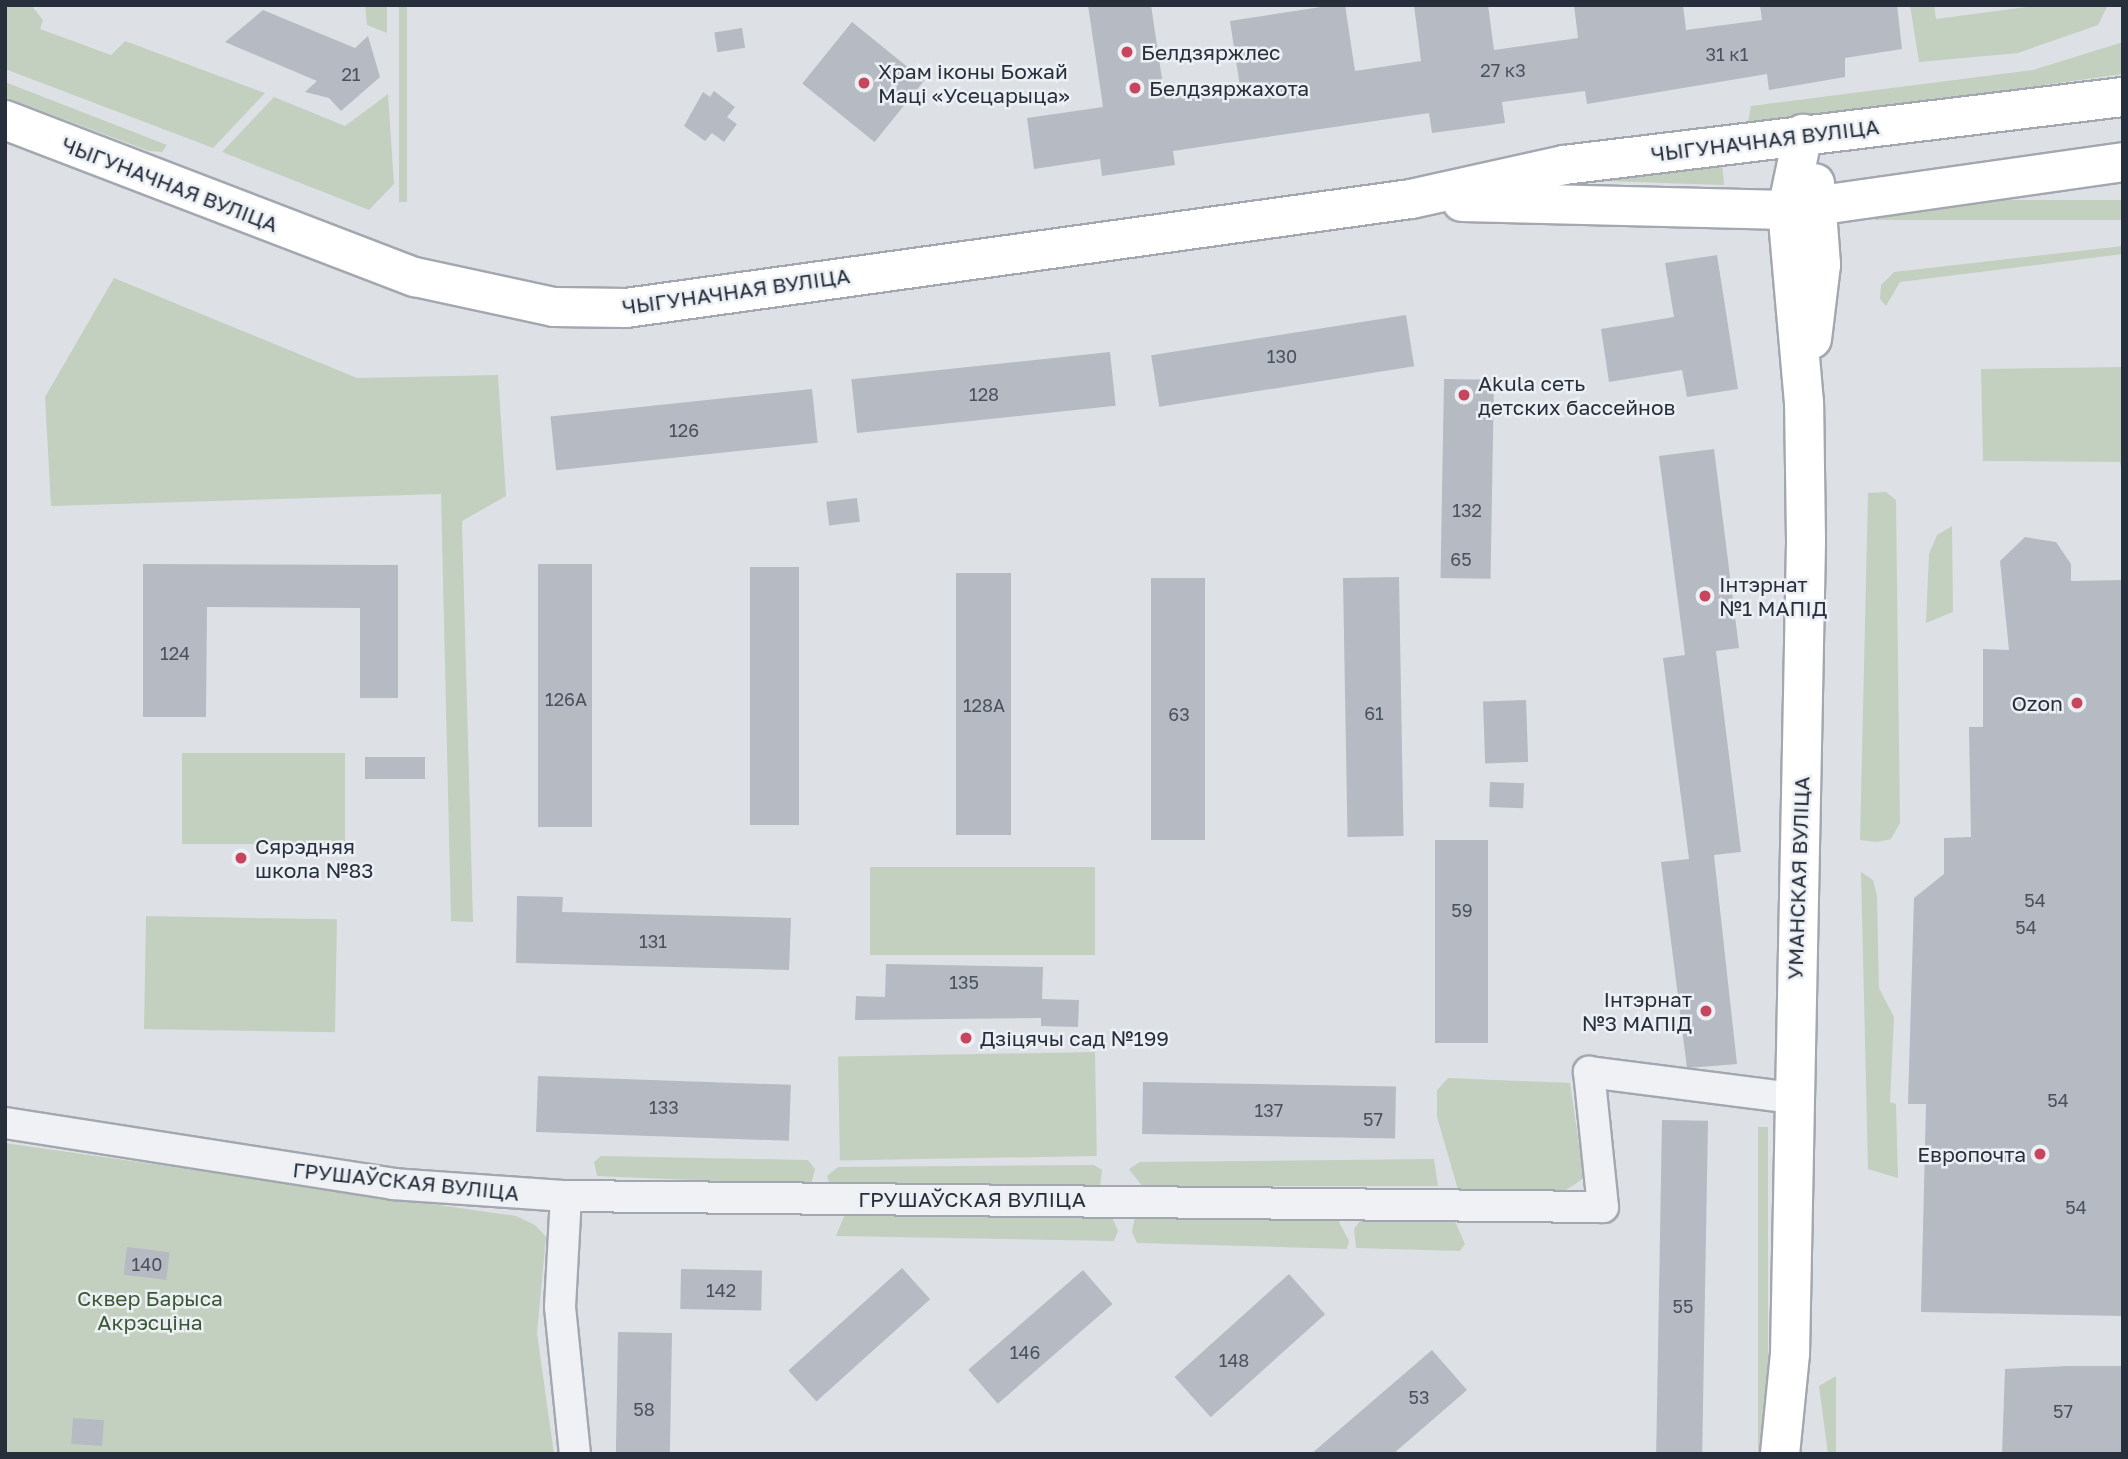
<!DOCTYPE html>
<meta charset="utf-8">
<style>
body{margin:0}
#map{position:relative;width:2128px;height:1459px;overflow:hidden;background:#dde1e6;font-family:"Golos Text",sans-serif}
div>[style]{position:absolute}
.green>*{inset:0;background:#c3d0bf;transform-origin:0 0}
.building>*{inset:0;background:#b5bac3;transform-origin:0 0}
.roads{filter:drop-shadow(2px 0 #a3a8b0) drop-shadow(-2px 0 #a3a8b0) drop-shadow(0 2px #a3a8b0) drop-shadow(0 -2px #a3a8b0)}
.street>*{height:30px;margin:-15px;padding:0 15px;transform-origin:15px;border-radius:15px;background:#eff1f5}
.secondary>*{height:38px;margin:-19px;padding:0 19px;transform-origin:19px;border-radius:19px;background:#fff}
.dots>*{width:19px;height:19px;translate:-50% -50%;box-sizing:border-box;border:4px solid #ecf0f4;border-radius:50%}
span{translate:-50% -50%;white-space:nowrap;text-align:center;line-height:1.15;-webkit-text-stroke:5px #ecf0f4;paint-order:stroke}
.number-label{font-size:18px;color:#4a525e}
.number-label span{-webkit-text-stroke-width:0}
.poi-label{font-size:21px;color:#272f3c}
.left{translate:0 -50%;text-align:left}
.right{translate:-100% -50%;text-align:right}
.street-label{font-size:21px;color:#272f3c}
.park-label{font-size:21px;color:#3c5735}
.frame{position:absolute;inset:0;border:7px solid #272f3c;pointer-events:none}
</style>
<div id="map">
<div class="green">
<i style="clip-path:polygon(5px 5px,31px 5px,43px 20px,40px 29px,111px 55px,125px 41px,265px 93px,213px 148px,5px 69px)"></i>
<i style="clip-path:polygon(365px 5px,387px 5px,387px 33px,367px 25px)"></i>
<i style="left:399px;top:5px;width:8px;height:197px"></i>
<i style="clip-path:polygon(1910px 5px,1934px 5px,1936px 19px,2042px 5px,2108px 5px,2098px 25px,2018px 53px,1919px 62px)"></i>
<i style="clip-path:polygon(2123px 42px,2123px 74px,1747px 127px,1751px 106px,2033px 70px)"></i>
<i style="clip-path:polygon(5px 82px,167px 145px,162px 152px,149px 151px,5px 97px)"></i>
<i style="clip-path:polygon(388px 94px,394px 184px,369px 210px,222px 152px,274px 97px,345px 126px)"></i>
<i style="clip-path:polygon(1722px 161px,1724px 185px,1603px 181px,1604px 178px)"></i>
<i style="left:2123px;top:200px;width:20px;height:248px;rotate:90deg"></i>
<i style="clip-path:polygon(2123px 246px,2123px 254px,1900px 282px,1886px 306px,1880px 299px,1881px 285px,1894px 272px)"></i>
<i style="clip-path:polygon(114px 278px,357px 378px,498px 375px,506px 496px,462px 521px,473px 922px,451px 921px,441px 494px,51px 506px,45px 397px)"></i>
<i style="clip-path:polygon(2123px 367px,2123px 477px,2120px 462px,1983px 461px,1981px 369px)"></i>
<i style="clip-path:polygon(1886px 492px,1896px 500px,1900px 823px,1891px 839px,1877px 842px,1860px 840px,1868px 493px)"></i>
<i style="clip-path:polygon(1952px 526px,1953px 612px,1926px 623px,1929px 554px,1937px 535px)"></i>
<i style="left:182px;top:753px;width:163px;height:91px"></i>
<i style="left:1095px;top:867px;width:88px;height:225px;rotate:90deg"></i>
<i style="clip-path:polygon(1861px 872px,1873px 880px,1877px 896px,1879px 988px,1894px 1017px,1890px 1102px,1896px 1104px,1898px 1178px,1868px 1169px)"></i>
<i style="left:146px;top:916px;width:191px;height:113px;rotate:1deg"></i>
<i style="left:1095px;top:1052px;width:104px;height:257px;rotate:89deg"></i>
<i style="clip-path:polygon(1448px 1078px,1570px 1083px,1584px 1178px,1566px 1190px,1459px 1193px,1437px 1117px,1437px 1090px)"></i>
<i style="left:1768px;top:1127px;width:327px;height:10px;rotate:90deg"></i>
<i style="clip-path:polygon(5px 1143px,516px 1216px,535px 1225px,546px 1237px,537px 1333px,554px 1454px,5px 1454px)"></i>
<i style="clip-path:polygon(601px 1156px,808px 1160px,815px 1169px,811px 1185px,597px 1176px,594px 1162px)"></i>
<i style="clip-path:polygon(1434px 1159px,1438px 1186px,1142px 1186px,1129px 1169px,1140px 1162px)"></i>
<i style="clip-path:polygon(1094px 1165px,1102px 1170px,1100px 1187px,831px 1188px,827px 1176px,838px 1167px)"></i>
<i style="clip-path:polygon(848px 1207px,1099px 1214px,1112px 1217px,1118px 1231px,1114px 1241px,836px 1236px)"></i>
<i style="clip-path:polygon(1136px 1212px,1337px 1218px,1349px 1241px,1347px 1249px,1137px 1243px,1132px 1232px)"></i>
<i style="clip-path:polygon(1363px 1217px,1454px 1219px,1465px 1244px,1460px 1251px,1356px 1248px,1354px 1229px)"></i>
<i style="clip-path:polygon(1836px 1376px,1836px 1454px,1828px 1454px,1819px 1386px)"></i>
</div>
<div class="building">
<i style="clip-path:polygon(1088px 5px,1151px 5px,1165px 99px,1240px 87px,1230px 21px,1334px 5px,1345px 5px,1355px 71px,1421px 61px,1424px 85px,1414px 5px,1488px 5px,1494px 50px,1578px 38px,1574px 5px,1683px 5px,1686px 30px,1762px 20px,1760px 5px,1897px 5px,1902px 49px,1845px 58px,1845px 77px,1769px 90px,1767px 74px,1587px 104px,1585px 91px,1502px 102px,1505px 123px,1432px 133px,1429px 113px,1173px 151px,1175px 165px,1102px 176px,1100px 159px,1034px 169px,1027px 118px,1103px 107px)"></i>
<i style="clip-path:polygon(263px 10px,355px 48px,368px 36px,380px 77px,341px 111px,329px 98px,305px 92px,317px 81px,225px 42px)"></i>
<i style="left:852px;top:22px;width:93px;height:79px;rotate:39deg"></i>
<i style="left:742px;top:28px;width:20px;height:28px;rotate:81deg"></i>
<i style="clip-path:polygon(714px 91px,735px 107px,727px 117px,737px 124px,724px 142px,712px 133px,705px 141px,684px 126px,703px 92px,710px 97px)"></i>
<i style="clip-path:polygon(1717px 255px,1738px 389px,1687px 397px,1682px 370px,1609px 382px,1601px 329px,1674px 317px,1665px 263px)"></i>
<i style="left:1406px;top:315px;width:52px;height:258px;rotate:81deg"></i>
<i style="left:1110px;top:352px;width:54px;height:260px;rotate:84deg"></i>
<i style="left:1444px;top:379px;width:50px;height:199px;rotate:1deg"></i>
<i style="left:812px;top:389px;width:54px;height:263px;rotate:84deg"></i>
<i style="clip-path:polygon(1714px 449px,1739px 648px,1716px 651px,1741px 852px,1714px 855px,1737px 1064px,1687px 1068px,1661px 862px,1689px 859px,1663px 658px,1685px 655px,1659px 456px)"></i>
<i style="left:857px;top:498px;width:24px;height:31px;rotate:83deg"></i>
<i style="clip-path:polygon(2025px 537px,2056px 542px,2071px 564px,2071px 581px,2123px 580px,2123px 1316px,1921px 1312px,1926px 1104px,1908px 1104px,1914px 898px,1944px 874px,1944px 838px,1971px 837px,1969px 727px,1983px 727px,1983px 649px,2009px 650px,2000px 561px)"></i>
<i style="clip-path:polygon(143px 564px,398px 565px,398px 698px,360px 698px,360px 608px,207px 607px,206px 717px,143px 717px)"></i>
<i style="left:592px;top:564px;width:263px;height:54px;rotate:90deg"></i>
<i style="left:750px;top:567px;width:49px;height:258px"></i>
<i style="left:956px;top:573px;width:55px;height:262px"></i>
<i style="left:1399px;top:577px;width:259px;height:56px;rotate:89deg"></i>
<i style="left:1205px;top:578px;width:262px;height:54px;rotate:90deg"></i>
<i style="left:1526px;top:700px;width:62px;height:43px;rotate:88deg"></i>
<i style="left:365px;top:757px;width:60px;height:22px"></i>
<i style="left:1490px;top:782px;width:34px;height:25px;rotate:2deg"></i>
<i style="left:1435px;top:840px;width:53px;height:203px"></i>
<i style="clip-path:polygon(517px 896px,563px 897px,562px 912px,791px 918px,789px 970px,516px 963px)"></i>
<i style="clip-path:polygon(886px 964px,1043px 967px,1042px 999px,1079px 1000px,1078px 1027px,1041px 1026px,1041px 1018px,855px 1020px,856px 996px,885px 997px)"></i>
<i style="left:538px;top:1076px;width:253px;height:56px;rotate:2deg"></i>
<i style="left:1143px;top:1082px;width:253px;height:52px;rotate:1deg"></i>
<i style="left:1662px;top:1120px;width:46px;height:334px;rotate:1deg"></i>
<i style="left:127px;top:1247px;width:43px;height:28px;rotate:7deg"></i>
<i style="left:902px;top:1268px;width:42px;height:153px;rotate:48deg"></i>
<i style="left:681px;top:1269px;width:81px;height:40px;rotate:1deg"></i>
<i style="left:1083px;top:1270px;width:45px;height:152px;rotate:49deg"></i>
<i style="left:1289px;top:1274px;width:54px;height:154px;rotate:48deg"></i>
<i style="left:618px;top:1332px;width:54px;height:122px;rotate:1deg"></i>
<i style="clip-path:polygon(1432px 1350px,1467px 1390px,1393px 1454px,1311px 1454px)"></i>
<i style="clip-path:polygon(2066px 1366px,2123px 1366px,2123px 1454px,2002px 1454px,2005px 1369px)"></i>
<i style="left:73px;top:1418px;width:31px;height:26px;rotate:4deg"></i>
</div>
<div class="roads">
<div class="street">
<i style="left:5px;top:1123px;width:393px;rotate:8.9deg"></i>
<i style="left:393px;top:1184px;width:173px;rotate:4deg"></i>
<i style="left:566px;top:1196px;width:1037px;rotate:0.61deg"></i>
<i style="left:1603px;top:1207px;width:136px;rotate:-95.9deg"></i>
<i style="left:1589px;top:1072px;width:205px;rotate:7.3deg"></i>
<i style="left:566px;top:1196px;width:111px;rotate:93.1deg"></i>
<i style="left:560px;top:1307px;width:148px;rotate:84.2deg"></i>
</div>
<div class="secondary">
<i style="left:5px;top:120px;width:439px;rotate:21deg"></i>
<i style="left:415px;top:277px;width:142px;rotate:12.2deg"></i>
<i style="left:554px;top:307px;width:72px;rotate:0.8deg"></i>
<i style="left:626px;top:308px;width:793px;rotate:-7.91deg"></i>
<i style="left:1411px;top:199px;width:157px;rotate:-12.5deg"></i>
<i style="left:1564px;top:165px;width:563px;rotate:-6.94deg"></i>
<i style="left:1462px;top:202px;width:325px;rotate:1.4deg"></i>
<i style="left:1787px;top:210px;width:339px;rotate:-8.1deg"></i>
<i style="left:1812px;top:339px;width:75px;rotate:-83.1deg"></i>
<i style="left:1821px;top:265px;width:82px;rotate:-94.2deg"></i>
<i style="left:1780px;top:1454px;width:100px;rotate:-84.3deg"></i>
<i style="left:1790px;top:1354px;width:814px;rotate:-88.87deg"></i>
<i style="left:1806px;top:540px;width:137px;rotate:-90.8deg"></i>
<i style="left:1804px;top:403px;width:194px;rotate:-95deg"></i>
<i style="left:1787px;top:210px;width:78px;rotate:-78.1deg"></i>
</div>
</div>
<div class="dots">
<i style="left:1127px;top:52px;background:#c7465d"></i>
<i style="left:864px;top:83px;background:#c7465d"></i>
<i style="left:1135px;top:88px;background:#c7465d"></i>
<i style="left:1464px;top:395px;background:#c7465d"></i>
<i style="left:1705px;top:596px;background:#c7465d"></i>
<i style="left:2077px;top:703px;background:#c7465d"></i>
<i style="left:241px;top:858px;background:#c7465d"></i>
<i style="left:1706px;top:1011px;background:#c7465d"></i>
<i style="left:966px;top:1038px;background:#c7465d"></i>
<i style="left:2040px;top:1154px;background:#c7465d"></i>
</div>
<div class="number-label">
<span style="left:1727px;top:54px">31 к1</span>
<span style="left:1503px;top:70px">27 к3</span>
<span style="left:351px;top:74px">21</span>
<span style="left:1282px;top:356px">130</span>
<span style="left:984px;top:394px">128</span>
<span style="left:684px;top:430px">126</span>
<span style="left:1467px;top:510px">132</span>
<span style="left:1461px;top:559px">65</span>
<span style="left:175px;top:653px">124</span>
<span style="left:566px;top:699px">126А</span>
<span style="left:984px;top:705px">128А</span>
<span style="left:1374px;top:713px">61</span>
<span style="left:1179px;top:714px">63</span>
<span style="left:2035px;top:900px">54</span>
<span style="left:1462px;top:910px">59</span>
<span style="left:2026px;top:927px">54</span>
<span style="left:653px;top:941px">131</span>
<span style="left:964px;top:982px">135</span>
<span style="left:2058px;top:1100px">54</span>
<span style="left:664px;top:1107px">133</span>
<span style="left:1269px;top:1110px">137</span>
<span style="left:1373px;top:1119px">57</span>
<span style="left:2076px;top:1207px">54</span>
<span style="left:147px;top:1264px">140</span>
<span style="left:721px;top:1290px">142</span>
<span style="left:1683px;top:1306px">55</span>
<span style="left:1025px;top:1352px">146</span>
<span style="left:1234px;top:1360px">148</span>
<span style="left:1419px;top:1397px">53</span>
<span style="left:644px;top:1409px">58</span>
<span style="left:2063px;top:1411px">57</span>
</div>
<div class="poi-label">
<span class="left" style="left:1141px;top:52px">Белдзяржлес</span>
<span class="left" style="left:878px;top:83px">Храм іконы Божай<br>Маці «Усецарыца»</span>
<span class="left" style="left:1149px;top:88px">Белдзяржахота</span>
<span class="left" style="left:1478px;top:395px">Akula сеть<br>детских бассейнов</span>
<span class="left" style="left:1719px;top:596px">Інтэрнат<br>№1 МАПІД</span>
<span class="right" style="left:2063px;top:703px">Ozon</span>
<span class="left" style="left:255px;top:858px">Сярэдняя<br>школа №83</span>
<span class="right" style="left:1692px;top:1011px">Інтэрнат<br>№3 МАПІД</span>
<span class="left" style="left:980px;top:1038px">Дзіцячы сад №199</span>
<span class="right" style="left:2026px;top:1154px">Европочта</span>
</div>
<div class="street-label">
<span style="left:1765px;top:140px;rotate:-7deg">ЧЫГУНАЧНАЯ ВУЛІЦА</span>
<span style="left:170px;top:184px;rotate:21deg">ЧЫГУНАЧНАЯ ВУЛІЦА</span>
<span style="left:736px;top:291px;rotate:-8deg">ЧЫГУНАЧНАЯ ВУЛІЦА</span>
<span style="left:1798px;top:878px;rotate:-88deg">УМАНСКАЯ ВУЛІЦА</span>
<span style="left:406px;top:1181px;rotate:6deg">ГРУШАЎСКАЯ ВУЛІЦА</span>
<span style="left:972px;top:1199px">ГРУШАЎСКАЯ ВУЛІЦА</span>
</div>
<div class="park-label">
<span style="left:150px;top:1310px">Сквер Барыса<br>Акрэсціна</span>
</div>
<div class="frame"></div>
</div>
